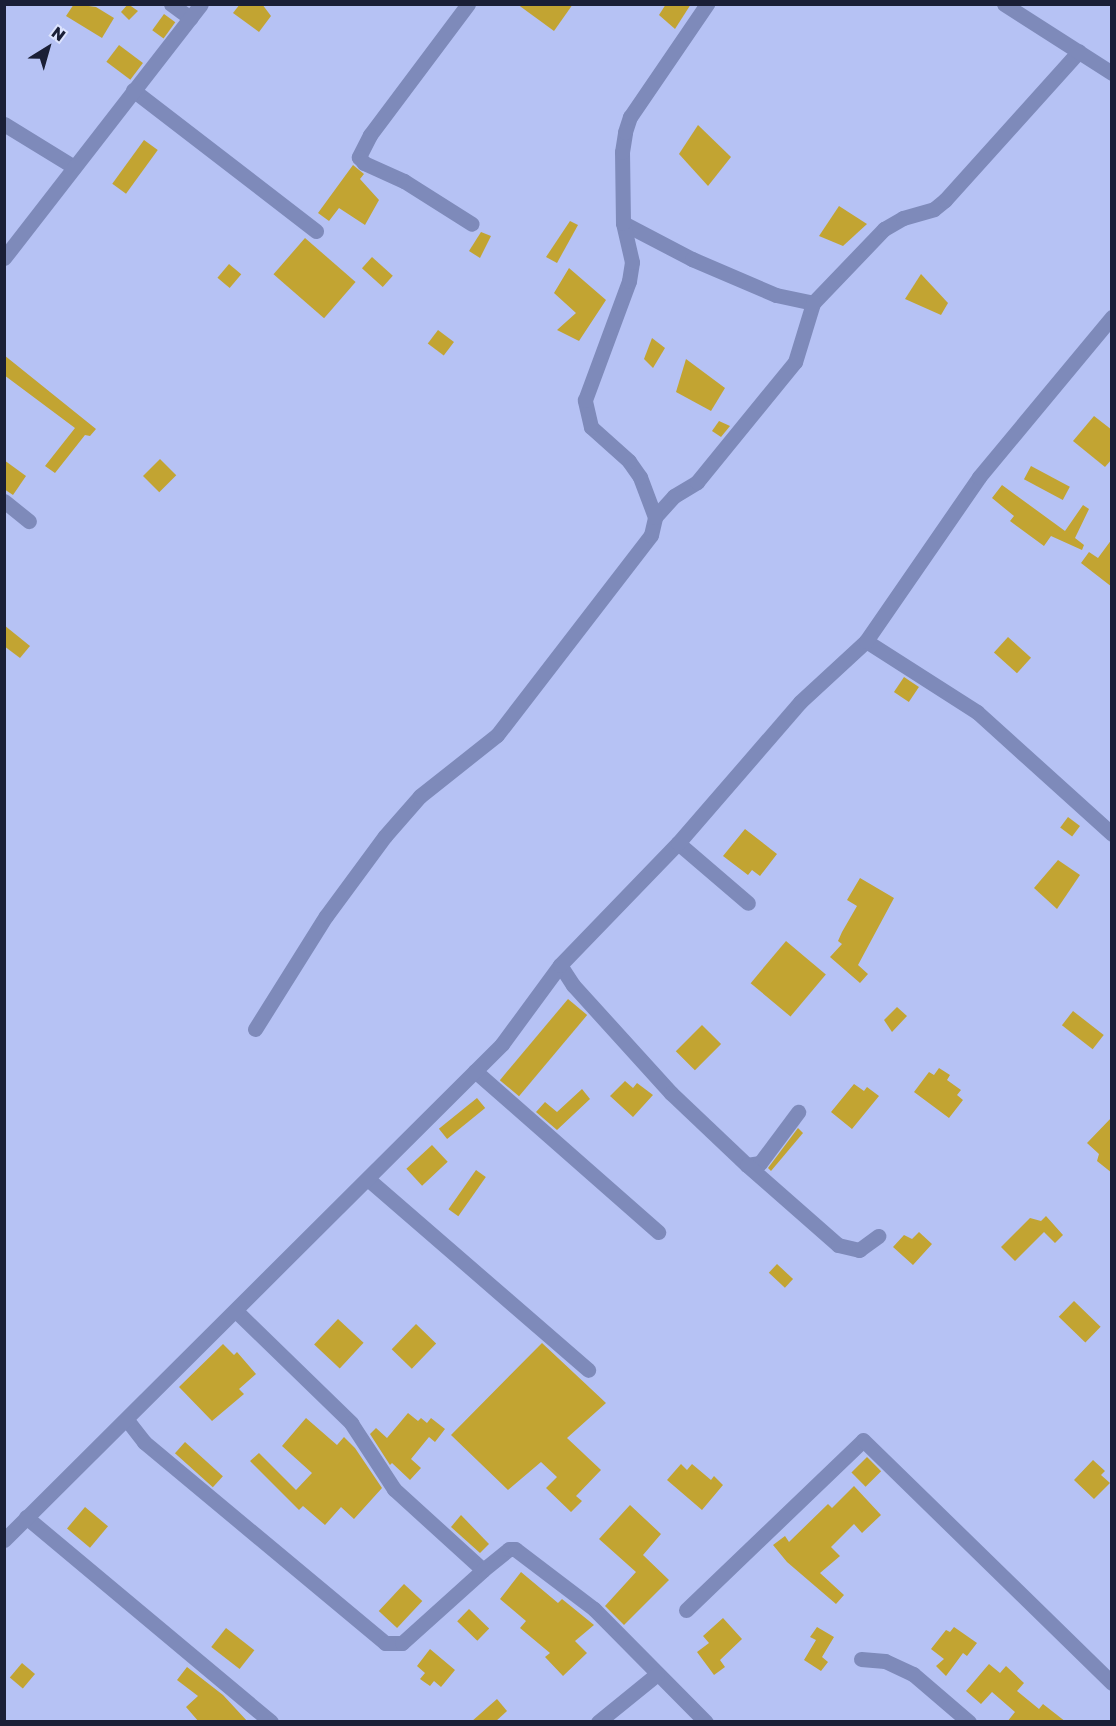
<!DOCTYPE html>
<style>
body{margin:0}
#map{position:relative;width:1116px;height:1726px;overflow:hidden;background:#b6c2f4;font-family:"Golos Text",sans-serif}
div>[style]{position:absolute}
.building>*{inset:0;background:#c2a432;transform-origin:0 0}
.minor>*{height:15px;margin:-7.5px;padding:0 7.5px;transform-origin:7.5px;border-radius:7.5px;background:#7e8aba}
.tertiary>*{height:15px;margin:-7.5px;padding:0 7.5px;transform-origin:7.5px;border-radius:7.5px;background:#7e8aba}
span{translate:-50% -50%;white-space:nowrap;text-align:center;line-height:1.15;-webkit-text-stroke:6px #dde4fe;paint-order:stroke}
.frame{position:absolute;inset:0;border:6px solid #1a1f36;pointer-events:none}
.north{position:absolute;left:18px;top:18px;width:60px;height:60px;-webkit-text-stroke:4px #dde4fe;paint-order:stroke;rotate:37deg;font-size:16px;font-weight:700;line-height:24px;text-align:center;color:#1a1f36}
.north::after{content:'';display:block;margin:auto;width:21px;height:27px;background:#1a1f36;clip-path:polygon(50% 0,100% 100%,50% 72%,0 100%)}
</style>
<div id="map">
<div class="building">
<i style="clip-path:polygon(74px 4px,96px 7px,114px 18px,102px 38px,66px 16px)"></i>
<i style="clip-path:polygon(128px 4px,138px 11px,129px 20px,121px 12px)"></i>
<i style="clip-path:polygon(240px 4px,262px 4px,271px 16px,259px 32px,233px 13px)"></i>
<i style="clip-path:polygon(517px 4px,573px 4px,554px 31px)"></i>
<i style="clip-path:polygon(666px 4px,691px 4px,675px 29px,659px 15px)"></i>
<i style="left:164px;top:14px;width:14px;height:20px;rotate:36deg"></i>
<i style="left:119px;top:45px;width:30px;height:21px;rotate:37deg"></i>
<i style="clip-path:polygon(698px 125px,731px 157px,708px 186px,679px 154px)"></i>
<i style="left:144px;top:140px;width:17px;height:54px;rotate:36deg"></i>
<i style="clip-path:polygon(353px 165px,364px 174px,360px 179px,379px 200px,365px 225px,339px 208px,329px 221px,318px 213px)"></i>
<i style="clip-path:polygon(839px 206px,867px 224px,843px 246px,819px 236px)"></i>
<i style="clip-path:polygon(570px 221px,578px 225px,557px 263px,546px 257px)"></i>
<i style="clip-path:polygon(481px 232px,491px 236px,480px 258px,469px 251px)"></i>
<i style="left:305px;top:238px;width:67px;height:48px;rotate:41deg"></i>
<i style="left:372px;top:257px;width:28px;height:15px;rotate:42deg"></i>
<i style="left:229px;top:264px;width:16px;height:18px;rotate:40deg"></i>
<i style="clip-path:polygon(569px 268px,606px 300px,579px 341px,557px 330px,576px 313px,554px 293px)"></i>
<i style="clip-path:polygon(921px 274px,948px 303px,941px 315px,905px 299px)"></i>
<i style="left:438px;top:330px;width:20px;height:17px;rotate:37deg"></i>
<i style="clip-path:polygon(652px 338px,665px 348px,653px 368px,644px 359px)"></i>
<i style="clip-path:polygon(4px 355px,96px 429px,90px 436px,85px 435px,55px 473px,45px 466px,75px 428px,4px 375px)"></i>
<i style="clip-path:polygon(686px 359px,725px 388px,711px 411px,676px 392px)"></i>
<i style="clip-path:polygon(1094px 416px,1112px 430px,1112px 459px,1105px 467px,1073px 441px)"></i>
<i style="clip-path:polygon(719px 421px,730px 426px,721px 437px,712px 431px)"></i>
<i style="left:160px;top:459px;width:23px;height:24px;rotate:45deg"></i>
<i style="clip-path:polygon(4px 460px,26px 476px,13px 495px,4px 489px)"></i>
<i style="left:1031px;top:466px;width:44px;height:15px;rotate:28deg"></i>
<i style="clip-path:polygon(1002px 485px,1065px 531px,1083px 505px,1089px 509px,1075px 538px,1084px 545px,1082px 550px,1051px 536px,1044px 546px,1010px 521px,1014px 516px,992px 498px)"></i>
<i style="clip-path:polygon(1112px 539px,1112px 587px,1081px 563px,1089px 552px,1098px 558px)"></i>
<i style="clip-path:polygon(4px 625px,30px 646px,20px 658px,4px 646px)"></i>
<i style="left:1008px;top:637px;width:31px;height:21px;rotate:42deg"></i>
<i style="left:904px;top:677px;width:18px;height:18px;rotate:34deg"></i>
<i style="left:1068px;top:817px;width:15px;height:13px;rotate:37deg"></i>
<i style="clip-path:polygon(745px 829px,777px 854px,760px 876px,752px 870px,748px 875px,723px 856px)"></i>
<i style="clip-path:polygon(1058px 860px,1080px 875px,1057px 909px,1034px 888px)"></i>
<i style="clip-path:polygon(860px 878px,894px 898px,858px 965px,868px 974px,860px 983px,830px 957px,842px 944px,838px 941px,842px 932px,857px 906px,847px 900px)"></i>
<i style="left:786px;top:941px;width:52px;height:55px;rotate:40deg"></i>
<i style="left:568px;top:999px;width:25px;height:106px;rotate:40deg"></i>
<i style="clip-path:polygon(897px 1007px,907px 1016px,892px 1032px,884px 1020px)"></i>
<i style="left:1073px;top:1011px;width:39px;height:18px;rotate:38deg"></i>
<i style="left:702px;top:1025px;width:27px;height:37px;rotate:45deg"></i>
<i style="clip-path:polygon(939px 1068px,950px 1075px,947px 1080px,961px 1090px,957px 1095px,963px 1100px,949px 1118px,914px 1092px,929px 1072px,934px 1075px)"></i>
<i style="clip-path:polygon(625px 1081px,633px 1088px,637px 1083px,653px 1095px,633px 1117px,610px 1096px)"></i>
<i style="clip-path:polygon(854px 1084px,864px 1091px,867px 1087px,879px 1096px,852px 1129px,831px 1112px)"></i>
<i style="clip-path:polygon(582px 1089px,590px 1099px,557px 1130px,536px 1112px,545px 1102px,557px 1112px)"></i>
<i style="left:477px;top:1098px;width:13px;height:49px;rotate:51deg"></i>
<i style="clip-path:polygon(1112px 1117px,1112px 1173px,1097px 1161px,1099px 1154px,1087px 1143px)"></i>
<i style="clip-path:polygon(798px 1128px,803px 1133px,771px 1171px,768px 1168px)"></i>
<i style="left:432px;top:1145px;width:23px;height:35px;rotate:47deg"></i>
<i style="left:476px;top:1170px;width:12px;height:48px;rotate:35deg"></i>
<i style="clip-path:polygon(1046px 1216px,1063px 1235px,1055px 1243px,1044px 1232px,1015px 1261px,1001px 1247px,1030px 1218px,1041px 1221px)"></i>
<i style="clip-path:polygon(919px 1232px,932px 1244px,913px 1265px,893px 1247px,904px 1235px,912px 1239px)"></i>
<i style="left:777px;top:1264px;width:22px;height:12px;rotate:43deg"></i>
<i style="left:1074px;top:1301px;width:37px;height:22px;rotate:44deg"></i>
<i style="left:338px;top:1319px;width:35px;height:35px;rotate:43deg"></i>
<i style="left:416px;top:1324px;width:28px;height:35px;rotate:44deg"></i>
<i style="clip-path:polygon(542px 1343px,606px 1403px,567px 1438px,601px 1470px,576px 1496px,582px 1501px,571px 1512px,546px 1488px,557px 1477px,541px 1462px,508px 1490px,451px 1435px)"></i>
<i style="clip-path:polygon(223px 1344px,234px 1355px,237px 1352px,256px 1374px,239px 1389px,244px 1394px,212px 1421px,179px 1387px)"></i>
<i style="clip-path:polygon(408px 1413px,418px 1421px,421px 1418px,427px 1423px,431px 1418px,445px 1429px,435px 1442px,429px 1437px,411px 1459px,421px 1468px,410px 1480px,392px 1463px,390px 1465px,370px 1434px,376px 1428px,387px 1438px)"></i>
<i style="clip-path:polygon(306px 1418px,337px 1445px,344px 1437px,355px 1448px,382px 1488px,354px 1519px,341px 1507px,325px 1525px,303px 1506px,299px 1510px,250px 1461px,259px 1453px,296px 1490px,312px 1473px,282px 1446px)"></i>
<i style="left:185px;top:1442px;width:51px;height:15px;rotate:42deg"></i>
<i style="left:867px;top:1457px;width:20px;height:22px;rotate:45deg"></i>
<i style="clip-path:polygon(1093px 1460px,1105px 1471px,1101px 1475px,1110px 1483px,1094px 1499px,1074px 1480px)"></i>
<i style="clip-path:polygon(681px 1464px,687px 1470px,692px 1464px,711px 1480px,714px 1476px,723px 1485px,702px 1510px,667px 1480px)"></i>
<i style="clip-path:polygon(854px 1486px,881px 1515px,862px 1533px,854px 1524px,831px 1547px,840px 1556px,820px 1573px,844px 1595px,836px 1604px,787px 1562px,773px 1545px,785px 1536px,789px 1542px,828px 1504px,832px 1508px)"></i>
<i style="clip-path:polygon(630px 1505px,661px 1534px,643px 1555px,669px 1580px,624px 1625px,605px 1606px,636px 1572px,599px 1539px)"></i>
<i style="left:85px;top:1507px;width:30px;height:28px;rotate:40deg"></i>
<i style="clip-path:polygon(461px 1515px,489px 1544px,480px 1553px,451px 1527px)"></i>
<i style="clip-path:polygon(521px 1572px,558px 1603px,562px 1599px,594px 1625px,575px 1641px,587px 1653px,563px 1676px,545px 1657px,550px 1653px,520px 1628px,526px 1621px,500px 1599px)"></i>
<i style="left:404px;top:1584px;width:25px;height:37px;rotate:43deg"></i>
<i style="left:469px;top:1609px;width:28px;height:17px;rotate:44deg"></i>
<i style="clip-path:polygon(723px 1618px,742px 1639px,720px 1660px,725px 1667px,714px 1675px,697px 1652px,709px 1643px,703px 1636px)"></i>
<i style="clip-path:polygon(817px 1627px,834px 1637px,822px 1657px,828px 1662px,821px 1671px,804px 1660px,816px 1640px,810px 1637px)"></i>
<i style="clip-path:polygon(954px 1627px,977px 1643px,967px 1656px,963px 1653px,946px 1676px,936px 1666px,944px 1659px,931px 1649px,946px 1630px,950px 1632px)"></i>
<i style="left:226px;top:1628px;width:36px;height:24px;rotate:38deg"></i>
<i style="clip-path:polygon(430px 1649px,455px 1670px,441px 1687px,434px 1681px,430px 1686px,420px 1679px,425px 1673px,417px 1666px)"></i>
<i style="left:22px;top:1663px;width:17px;height:19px;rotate:40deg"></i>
<i style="clip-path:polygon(989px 1664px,1000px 1673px,1006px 1666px,1024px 1683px,1017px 1691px,1039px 1709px,1043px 1704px,1066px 1722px,1007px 1722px,1015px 1712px,992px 1692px,981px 1704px,966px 1691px)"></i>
<i style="clip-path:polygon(187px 1667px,223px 1695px,248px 1722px,199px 1722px,186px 1707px,198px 1696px,177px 1680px)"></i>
<i style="clip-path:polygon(497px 1699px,507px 1711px,495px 1722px,471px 1722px)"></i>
</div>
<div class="minor">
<i style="left:171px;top:4px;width:24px;rotate:36deg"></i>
<i style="left:468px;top:4px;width:164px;rotate:126.8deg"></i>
<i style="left:370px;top:135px;width:25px;rotate:117deg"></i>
<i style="left:359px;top:157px;width:8px;rotate:50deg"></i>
<i style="left:364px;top:163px;width:44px;rotate:24.2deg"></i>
<i style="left:404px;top:181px;width:80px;rotate:32.3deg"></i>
<i style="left:133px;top:90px;width:231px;rotate:37.6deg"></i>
<i style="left:4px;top:124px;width:82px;rotate:31.6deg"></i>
<i style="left:623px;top:223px;width:78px;rotate:27.6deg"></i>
<i style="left:692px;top:259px;width:91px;rotate:23.2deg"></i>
<i style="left:776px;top:295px;width:38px;rotate:12deg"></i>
<i style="left:813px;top:303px;width:103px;rotate:-46.2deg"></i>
<i style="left:884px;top:229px;width:22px;rotate:-30deg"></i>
<i style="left:903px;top:218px;width:32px;rotate:-16deg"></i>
<i style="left:934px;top:209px;width:14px;rotate:-39deg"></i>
<i style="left:945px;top:200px;width:200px;rotate:-48deg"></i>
<i style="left:4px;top:258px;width:321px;rotate:-52.2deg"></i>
<i style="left:4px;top:501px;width:32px;rotate:39deg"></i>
<i style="left:655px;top:517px;width:28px;rotate:-48deg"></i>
<i style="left:674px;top:496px;width:27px;rotate:-31deg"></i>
<i style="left:697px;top:482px;width:155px;rotate:-50.8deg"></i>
<i style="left:795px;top:362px;width:62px;rotate:-73deg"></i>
<i style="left:866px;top:641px;width:132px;rotate:32.6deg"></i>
<i style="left:977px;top:712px;width:182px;rotate:42.1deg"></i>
<i style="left:678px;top:843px;width:92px;rotate:40.6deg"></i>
<i style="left:560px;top:965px;width:24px;rotate:57deg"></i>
<i style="left:573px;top:985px;width:146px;rotate:47.8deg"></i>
<i style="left:671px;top:1093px;width:105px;rotate:43.5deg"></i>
<i style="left:747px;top:1165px;width:13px;rotate:-9deg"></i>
<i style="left:760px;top:1163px;width:64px;rotate:-53.3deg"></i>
<i style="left:255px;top:1029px;width:133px;rotate:-57.9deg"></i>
<i style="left:326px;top:916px;width:99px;rotate:-53.6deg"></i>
<i style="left:385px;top:836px;width:53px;rotate:-48.8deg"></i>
<i style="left:420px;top:796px;width:98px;rotate:-38.4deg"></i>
<i style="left:497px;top:735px;width:252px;rotate:-52.4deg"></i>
<i style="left:651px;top:535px;width:18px;rotate:-77deg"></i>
<i style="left:655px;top:517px;width:43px;rotate:-110.6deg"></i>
<i style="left:640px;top:477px;width:19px;rotate:-125deg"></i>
<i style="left:629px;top:461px;width:51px;rotate:-138.2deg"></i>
<i style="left:591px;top:427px;width:28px;rotate:-103deg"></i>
<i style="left:585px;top:400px;width:127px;rotate:-69.7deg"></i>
<i style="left:629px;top:281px;width:19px;rotate:-81deg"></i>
<i style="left:632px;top:262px;width:40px;rotate:-103deg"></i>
<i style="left:623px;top:223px;width:71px;rotate:-90.8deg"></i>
<i style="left:622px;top:152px;width:20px;rotate:-81deg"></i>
<i style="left:625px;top:132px;width:16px;rotate:-72deg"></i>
<i style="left:630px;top:117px;width:137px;rotate:-55.7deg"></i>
<i style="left:475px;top:1071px;width:244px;rotate:41.3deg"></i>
<i style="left:747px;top:1165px;width:121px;rotate:41.3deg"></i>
<i style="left:838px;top:1245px;width:22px;rotate:13deg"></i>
<i style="left:859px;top:1250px;width:24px;rotate:-36deg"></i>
<i style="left:369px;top:1180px;width:290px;rotate:40.9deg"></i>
<i style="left:236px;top:1311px;width:161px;rotate:44.2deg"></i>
<i style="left:351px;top:1423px;width:79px;rotate:56.9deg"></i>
<i style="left:394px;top:1489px;width:120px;rotate:42.3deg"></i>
<i style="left:127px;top:1420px;width:28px;rotate:52deg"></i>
<i style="left:144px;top:1442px;width:314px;rotate:39.8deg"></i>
<i style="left:385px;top:1643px;width:17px"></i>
<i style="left:402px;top:1643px;width:109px;rotate:-42deg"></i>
<i style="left:483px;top:1570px;width:33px;rotate:-39deg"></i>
<i style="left:509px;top:1549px;width:6px"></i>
<i style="left:515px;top:1549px;width:99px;rotate:37.2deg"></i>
<i style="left:594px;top:1609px;width:159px;rotate:45.3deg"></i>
<i style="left:26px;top:1517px;width:319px;rotate:39.9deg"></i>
<i style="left:4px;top:1540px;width:703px;rotate:-44.88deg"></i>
<i style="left:502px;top:1044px;width:98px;rotate:-53.7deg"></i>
<i style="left:560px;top:965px;width:170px;rotate:-46deg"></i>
<i style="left:678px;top:843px;width:186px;rotate:-49.1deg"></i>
<i style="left:800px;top:702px;width:90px;rotate:-42.7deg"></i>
<i style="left:866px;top:641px;width:199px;rotate:-55.4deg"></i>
<i style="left:979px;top:477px;width:208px;rotate:-50.3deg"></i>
<i style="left:686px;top:1610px;width:245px;rotate:-43.8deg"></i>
<i style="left:863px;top:1440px;width:348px;rotate:44.3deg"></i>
<i style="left:861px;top:1659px;width:24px;rotate:5deg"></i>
<i style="left:885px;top:1661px;width:31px;rotate:25deg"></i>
<i style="left:913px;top:1674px;width:74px;rotate:40.6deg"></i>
<i style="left:598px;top:1722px;width:76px;rotate:-39.1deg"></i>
</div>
<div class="tertiary">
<i style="left:1004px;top:4px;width:128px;rotate:32.6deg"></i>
</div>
<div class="frame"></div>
<div class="north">N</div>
</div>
